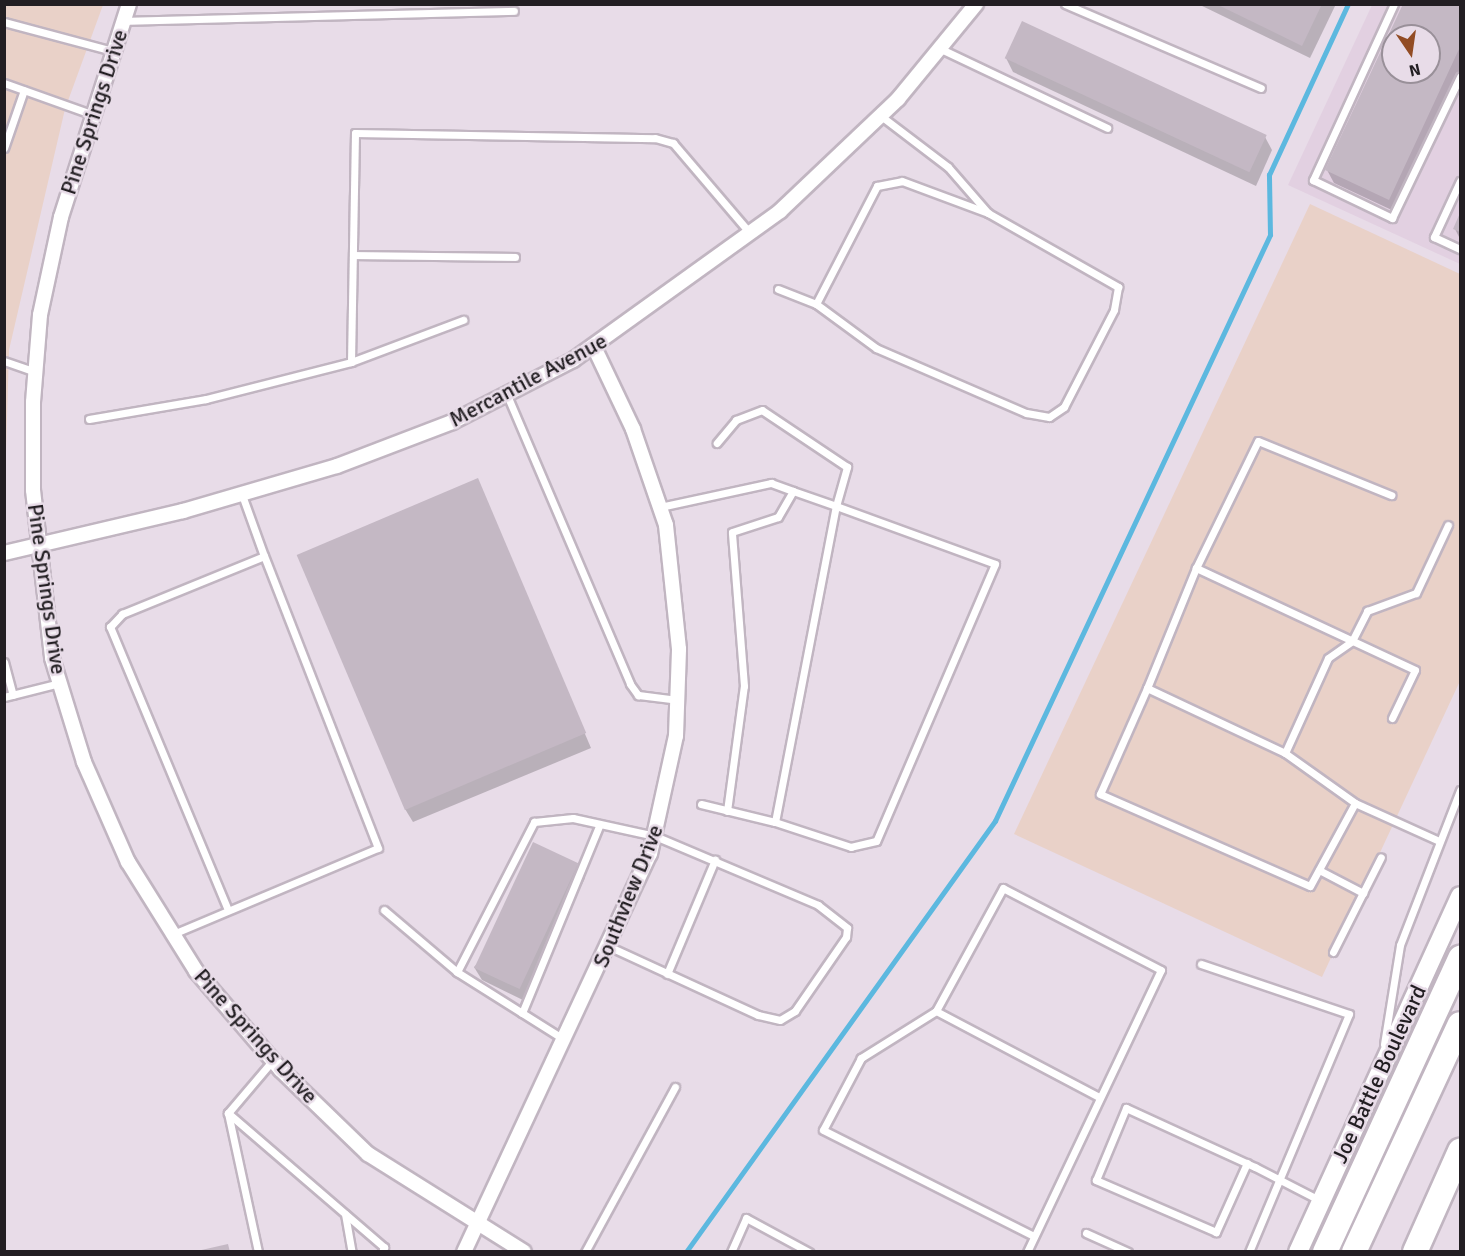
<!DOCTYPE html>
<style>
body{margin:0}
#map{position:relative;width:1465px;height:1256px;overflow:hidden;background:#e8dce8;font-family:Signika,sans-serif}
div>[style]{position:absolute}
.commercial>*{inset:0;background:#e2d0e1}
.industrial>*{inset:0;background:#e9d1c8}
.shadow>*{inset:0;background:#0003}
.stream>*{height:4.5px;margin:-2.25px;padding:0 2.25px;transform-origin:2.25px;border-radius:2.25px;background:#5cb8df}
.building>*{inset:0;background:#c4b8c4;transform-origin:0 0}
.roads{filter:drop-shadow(2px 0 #c1b5c1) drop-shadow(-2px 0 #c1b5c1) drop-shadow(0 2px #c1b5c1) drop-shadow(0 -2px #c1b5c1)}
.lane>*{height:7px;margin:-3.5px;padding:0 3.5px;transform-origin:3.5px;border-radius:3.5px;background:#fff}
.street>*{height:14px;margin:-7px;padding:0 7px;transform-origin:7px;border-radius:7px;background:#fff}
.secondary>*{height:18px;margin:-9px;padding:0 9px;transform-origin:9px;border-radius:9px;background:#fff}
.highway>*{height:24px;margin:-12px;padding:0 12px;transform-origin:12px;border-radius:12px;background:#fff}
span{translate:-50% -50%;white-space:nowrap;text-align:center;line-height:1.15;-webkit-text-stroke:5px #e8dce8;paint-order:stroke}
.street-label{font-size:22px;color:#221e22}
.frame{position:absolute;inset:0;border:6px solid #221e22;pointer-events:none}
.north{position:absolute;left:1381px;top:24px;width:60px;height:60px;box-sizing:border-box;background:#e8dce8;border:2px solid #999099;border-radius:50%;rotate:167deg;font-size:16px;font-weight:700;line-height:24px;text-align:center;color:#221e22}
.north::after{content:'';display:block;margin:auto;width:21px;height:27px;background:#924c24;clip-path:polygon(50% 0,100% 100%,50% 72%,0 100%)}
</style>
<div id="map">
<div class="commercial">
<i style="clip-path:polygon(evenodd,1372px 5px,1460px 5px,1460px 264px,1288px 185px,1372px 5px,1393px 36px,1429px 36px,1429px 72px,1393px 72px,1393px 36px)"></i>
</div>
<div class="industrial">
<i style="clip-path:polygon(5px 5px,103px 5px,65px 109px,9px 350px,5px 487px)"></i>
<i style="clip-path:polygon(1310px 204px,1460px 274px,1460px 681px,1322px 977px,1014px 834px)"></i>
</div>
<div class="shadow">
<i style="clip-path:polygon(1198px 4px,1336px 4px,1310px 58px)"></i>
<i style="clip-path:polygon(evenodd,1404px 4px,1460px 4px,1460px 76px,1396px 212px,1334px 183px,1327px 170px,1404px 4px,1393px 36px,1429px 36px,1429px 72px,1393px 72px,1393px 36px)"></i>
<i style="clip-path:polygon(1006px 58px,1265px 137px,1272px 150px,1256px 186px,1013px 72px)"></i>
<i style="clip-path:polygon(1460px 216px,1460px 239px,1455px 229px)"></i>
<i style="clip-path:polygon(477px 480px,591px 748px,413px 822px,405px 809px)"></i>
<i style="clip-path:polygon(577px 865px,585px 878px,525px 1001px,482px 980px,474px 967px)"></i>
</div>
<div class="stream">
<i style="left:686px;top:1252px;width:530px;rotate:-54.36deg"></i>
<i style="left:995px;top:821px;width:647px;rotate:-64.86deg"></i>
<i style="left:1270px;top:235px;width:60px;rotate:-91deg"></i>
<i style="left:1269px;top:175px;width:188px;rotate:-65.2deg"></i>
</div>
<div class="building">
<i style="clip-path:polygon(1216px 4px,1322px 4px,1302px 46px)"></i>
<i style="clip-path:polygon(evenodd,1403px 4px,1460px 4px,1460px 47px,1389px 200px,1325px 170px,1403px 4px,1393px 36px,1429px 36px,1429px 72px,1393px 72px,1393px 36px)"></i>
<i style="left:1022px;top:21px;width:270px;height:41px;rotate:25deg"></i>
<i style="clip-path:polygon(1460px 213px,1460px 232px,1453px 229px)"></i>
<i style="left:478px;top:478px;width:277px;height:197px;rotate:67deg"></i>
<i style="left:533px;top:842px;width:50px;height:139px;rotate:25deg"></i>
<i style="clip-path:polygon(228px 1244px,230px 1252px,197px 1252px,197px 1251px)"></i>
</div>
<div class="roads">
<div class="lane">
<i style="left:1065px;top:4px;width:213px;rotate:23.2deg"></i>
<i style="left:1394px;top:4px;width:194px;rotate:114.7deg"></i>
<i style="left:1313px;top:180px;width:88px;rotate:25.7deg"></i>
<i style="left:1392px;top:218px;width:157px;rotate:-64.3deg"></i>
<i style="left:123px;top:21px;width:391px;rotate:-1.5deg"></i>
<i style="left:4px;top:22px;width:112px;rotate:15deg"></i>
<i style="left:941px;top:49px;width:184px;rotate:25.4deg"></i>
<i style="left:4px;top:83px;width:92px;rotate:19.6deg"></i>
<i style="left:881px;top:116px;width:84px;rotate:37.3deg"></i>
<i style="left:948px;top:167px;width:61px;rotate:49deg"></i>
<i style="left:988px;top:213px;width:150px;rotate:29.6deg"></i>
<i style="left:1118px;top:287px;width:23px;rotate:100deg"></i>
<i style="left:1114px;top:310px;width:109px;rotate:117.3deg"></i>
<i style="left:1064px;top:407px;width:18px;rotate:146deg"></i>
<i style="left:1049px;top:417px;width:23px;rotate:-170deg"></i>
<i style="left:1026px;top:413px;width:163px;rotate:-156.6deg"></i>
<i style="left:876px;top:348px;width:74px;rotate:-143.7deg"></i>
<i style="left:816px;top:304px;width:133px;rotate:-62.7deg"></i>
<i style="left:877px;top:186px;width:25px;rotate:-11deg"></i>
<i style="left:902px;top:181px;width:92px;rotate:20.4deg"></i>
<i style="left:4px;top:148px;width:61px;rotate:-71deg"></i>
<i style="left:1460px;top:181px;width:62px;rotate:114.9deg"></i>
<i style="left:1434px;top:237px;width:29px;rotate:25deg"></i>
<i style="left:353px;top:255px;width:162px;rotate:0.7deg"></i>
<i style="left:778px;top:289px;width:41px;rotate:21.5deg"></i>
<i style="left:4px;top:361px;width:34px;rotate:19deg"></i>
<i style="left:351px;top:362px;width:120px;rotate:-20.6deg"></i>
<i style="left:507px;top:395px;width:314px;rotate:66.9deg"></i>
<i style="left:630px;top:684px;width:14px;rotate:54deg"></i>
<i style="left:638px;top:695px;width:40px;rotate:7.1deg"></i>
<i style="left:89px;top:419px;width:119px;rotate:-9.7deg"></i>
<i style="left:206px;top:399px;width:150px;rotate:-14.3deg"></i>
<i style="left:351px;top:362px;width:229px;rotate:-89deg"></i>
<i style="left:355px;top:133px;width:300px;rotate:1deg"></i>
<i style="left:655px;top:138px;width:19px;rotate:16deg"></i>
<i style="left:673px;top:143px;width:118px;rotate:49.5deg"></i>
<i style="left:660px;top:507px;width:114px;rotate:-12.2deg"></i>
<i style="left:771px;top:483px;width:23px;rotate:20deg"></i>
<i style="left:793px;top:491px;width:46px;rotate:19.2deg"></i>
<i style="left:836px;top:506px;width:169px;rotate:20deg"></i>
<i style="left:995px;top:564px;width:301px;rotate:113.2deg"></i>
<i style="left:876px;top:841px;width:26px;rotate:167deg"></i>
<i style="left:851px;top:847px;width:80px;rotate:-161.8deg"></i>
<i style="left:775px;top:822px;width:322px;rotate:-79.1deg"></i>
<i style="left:836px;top:506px;width:41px;rotate:-74.2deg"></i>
<i style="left:847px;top:467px;width:102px;rotate:-146.2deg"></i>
<i style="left:762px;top:410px;width:28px;rotate:159deg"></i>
<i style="left:736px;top:420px;width:30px;rotate:130deg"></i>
<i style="left:1196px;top:568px;width:141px;rotate:-64deg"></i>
<i style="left:1258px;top:441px;width:144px;rotate:22.1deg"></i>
<i style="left:4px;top:662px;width:34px;rotate:75deg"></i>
<i style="left:1147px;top:688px;width:116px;rotate:113.9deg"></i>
<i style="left:1100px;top:794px;width:229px;rotate:23.7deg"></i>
<i style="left:1310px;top:886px;width:94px;rotate:-61.5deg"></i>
<i style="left:4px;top:697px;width:58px;rotate:-14deg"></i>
<i style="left:1392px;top:718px;width:53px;rotate:-64.4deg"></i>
<i style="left:1415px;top:670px;width:242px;rotate:-155deg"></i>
<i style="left:1196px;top:568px;width:130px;rotate:112.2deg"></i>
<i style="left:1147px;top:688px;width:153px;rotate:25.2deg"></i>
<i style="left:1285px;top:753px;width:86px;rotate:35.5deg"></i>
<i style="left:1355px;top:803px;width:92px;rotate:24.3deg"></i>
<i style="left:1285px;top:753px;width:104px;rotate:-65.6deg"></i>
<i style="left:1328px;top:658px;width:29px;rotate:-35deg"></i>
<i style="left:1352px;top:641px;width:34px;rotate:-63deg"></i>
<i style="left:1367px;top:611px;width:52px;rotate:-20.2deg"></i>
<i style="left:1416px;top:593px;width:75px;rotate:-64.8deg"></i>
<i style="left:701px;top:804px;width:76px;rotate:13.7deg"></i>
<i style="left:727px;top:811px;width:126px;rotate:-82.3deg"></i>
<i style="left:744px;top:686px;width:154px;rotate:-94.5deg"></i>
<i style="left:732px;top:532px;width:48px;rotate:-18.1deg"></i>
<i style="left:778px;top:517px;width:30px;rotate:-60deg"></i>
<i style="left:1319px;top:870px;width:50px;rotate:27.6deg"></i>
<i style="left:228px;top:910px;width:307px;rotate:-112.6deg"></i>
<i style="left:110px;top:627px;width:18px;rotate:-47deg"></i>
<i style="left:122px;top:614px;width:153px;rotate:-22.2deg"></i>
<i style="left:264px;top:556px;width:65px;rotate:-109.8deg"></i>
<i style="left:384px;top:910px;width:96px;rotate:40.3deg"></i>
<i style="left:173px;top:934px;width:222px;rotate:-22.8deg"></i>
<i style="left:378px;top:848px;width:313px;rotate:-111.3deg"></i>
<i style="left:1333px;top:952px;width:106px;rotate:-63.2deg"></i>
<i style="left:1201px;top:964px;width:156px;rotate:18.7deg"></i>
<i style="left:1349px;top:1014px;width:258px;rotate:112.8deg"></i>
<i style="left:667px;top:974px;width:124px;rotate:-67.2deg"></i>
<i style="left:936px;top:1011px;width:89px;rotate:147.9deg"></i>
<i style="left:861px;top:1058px;width:81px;rotate:117.8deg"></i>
<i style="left:823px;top:1130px;width:236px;rotate:26.7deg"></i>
<i style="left:522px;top:1013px;width:204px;rotate:-67.6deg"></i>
<i style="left:565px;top:1040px;width:128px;rotate:-147.8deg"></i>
<i style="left:457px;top:972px;width:169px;rotate:-62.8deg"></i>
<i style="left:534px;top:822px;width:39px;rotate:-6deg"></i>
<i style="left:573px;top:818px;width:84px;rotate:12.4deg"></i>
<i style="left:655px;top:836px;width:177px;rotate:22.9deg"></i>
<i style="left:818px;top:905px;width:37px;rotate:38deg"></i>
<i style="left:847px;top:928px;width:9px;rotate:96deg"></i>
<i style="left:846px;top:937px;width:90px;rotate:124.6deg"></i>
<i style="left:795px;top:1011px;width:17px;rotate:149deg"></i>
<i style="left:780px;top:1020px;width:23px;rotate:-167deg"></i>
<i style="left:758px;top:1015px;width:163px;rotate:-155.3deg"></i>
<i style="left:1384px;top:1044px;width:100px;rotate:-80.8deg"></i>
<i style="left:1400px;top:945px;width:166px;rotate:-68.8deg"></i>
<i style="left:273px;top:1060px;width:70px;rotate:130.3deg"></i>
<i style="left:228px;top:1113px;width:206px;rotate:40.7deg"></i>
<i style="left:384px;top:1247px;width:5px;rotate:112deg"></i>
<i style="left:228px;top:1113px;width:142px;rotate:77.8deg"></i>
<i style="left:1247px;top:1163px;width:76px;rotate:114.2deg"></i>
<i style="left:1216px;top:1232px;width:131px;rotate:-156.6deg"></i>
<i style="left:1096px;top:1180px;width:78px;rotate:-67.4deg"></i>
<i style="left:1126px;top:1108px;width:142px;rotate:24.6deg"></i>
<i style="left:1255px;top:1167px;width:74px;rotate:27.3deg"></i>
<i style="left:345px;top:1214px;width:39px;rotate:80deg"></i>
<i style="left:1086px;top:1233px;width:46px;rotate:24.3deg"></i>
<i style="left:585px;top:1252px;width:188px;rotate:-61.4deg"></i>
<i style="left:731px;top:1252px;width:37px;rotate:-66deg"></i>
<i style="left:746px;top:1218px;width:72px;rotate:28.4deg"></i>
<i style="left:1027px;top:1252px;width:312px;rotate:-64.6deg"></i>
<i style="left:1161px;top:970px;width:178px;rotate:-152.6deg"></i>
<i style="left:1003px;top:888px;width:140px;rotate:118.6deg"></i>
<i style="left:936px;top:1011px;width:184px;rotate:27.8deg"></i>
</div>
<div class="street">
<i style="left:129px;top:4px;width:224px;rotate:107.7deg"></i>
<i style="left:61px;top:217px;width:100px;rotate:102.1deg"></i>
<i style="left:40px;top:315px;width:87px;rotate:94.6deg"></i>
<i style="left:33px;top:402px;width:88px;rotate:90deg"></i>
<i style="left:33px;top:490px;width:169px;rotate:83.5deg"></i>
<i style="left:52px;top:658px;width:109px;rotate:72.9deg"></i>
<i style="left:84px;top:762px;width:109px;rotate:66.3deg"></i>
<i style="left:128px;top:862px;width:128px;rotate:58deg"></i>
<i style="left:196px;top:971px;width:130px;rotate:49.4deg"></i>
<i style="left:281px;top:1070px;width:121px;rotate:44deg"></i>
<i style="left:368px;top:1154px;width:184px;rotate:32.1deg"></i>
<i style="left:4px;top:553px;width:184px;rotate:-13.2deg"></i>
<i style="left:183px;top:511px;width:160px;rotate:-16.3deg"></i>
<i style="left:337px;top:466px;width:123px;rotate:-20.9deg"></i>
<i style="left:452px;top:422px;width:136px;rotate:-27.1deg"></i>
<i style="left:573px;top:360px;width:255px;rotate:-35.7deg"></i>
<i style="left:780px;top:211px;width:163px;rotate:-43.5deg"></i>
<i style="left:898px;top:99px;width:123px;rotate:-50.6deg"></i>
<i style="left:464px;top:1252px;width:439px;rotate:-65deg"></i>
<i style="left:650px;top:854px;width:121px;rotate:-77.6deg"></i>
<i style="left:676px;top:736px;width:87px;rotate:-88deg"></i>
<i style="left:679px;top:649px;width:125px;rotate:-96deg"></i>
<i style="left:666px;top:525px;width:102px;rotate:-109deg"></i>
<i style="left:633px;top:429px;width:91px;rotate:-115.4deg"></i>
</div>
<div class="secondary">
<i style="left:1298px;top:1252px;width:391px;rotate:-65.5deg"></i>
</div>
<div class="highway">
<i style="left:1325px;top:1252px;width:324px;rotate:-65.3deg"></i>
<i style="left:1354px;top:1252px;width:251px;rotate:-65.1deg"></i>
<i style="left:1415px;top:1252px;width:111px;rotate:-66deg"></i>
</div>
</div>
<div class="street-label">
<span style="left:94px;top:112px;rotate:-72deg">Pine Springs Drive</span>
<span style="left:528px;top:380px;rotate:-28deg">Mercantile Avenue</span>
<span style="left:47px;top:589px;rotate:82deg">Pine Springs Drive</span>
<span style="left:628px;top:896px;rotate:-68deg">Southview Drive</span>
<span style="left:256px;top:1036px;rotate:48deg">Pine Springs Drive</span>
<span style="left:1379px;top:1074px;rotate:-65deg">Joe Battle Boulevard</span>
</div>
<div class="frame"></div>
<div class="north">N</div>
</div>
